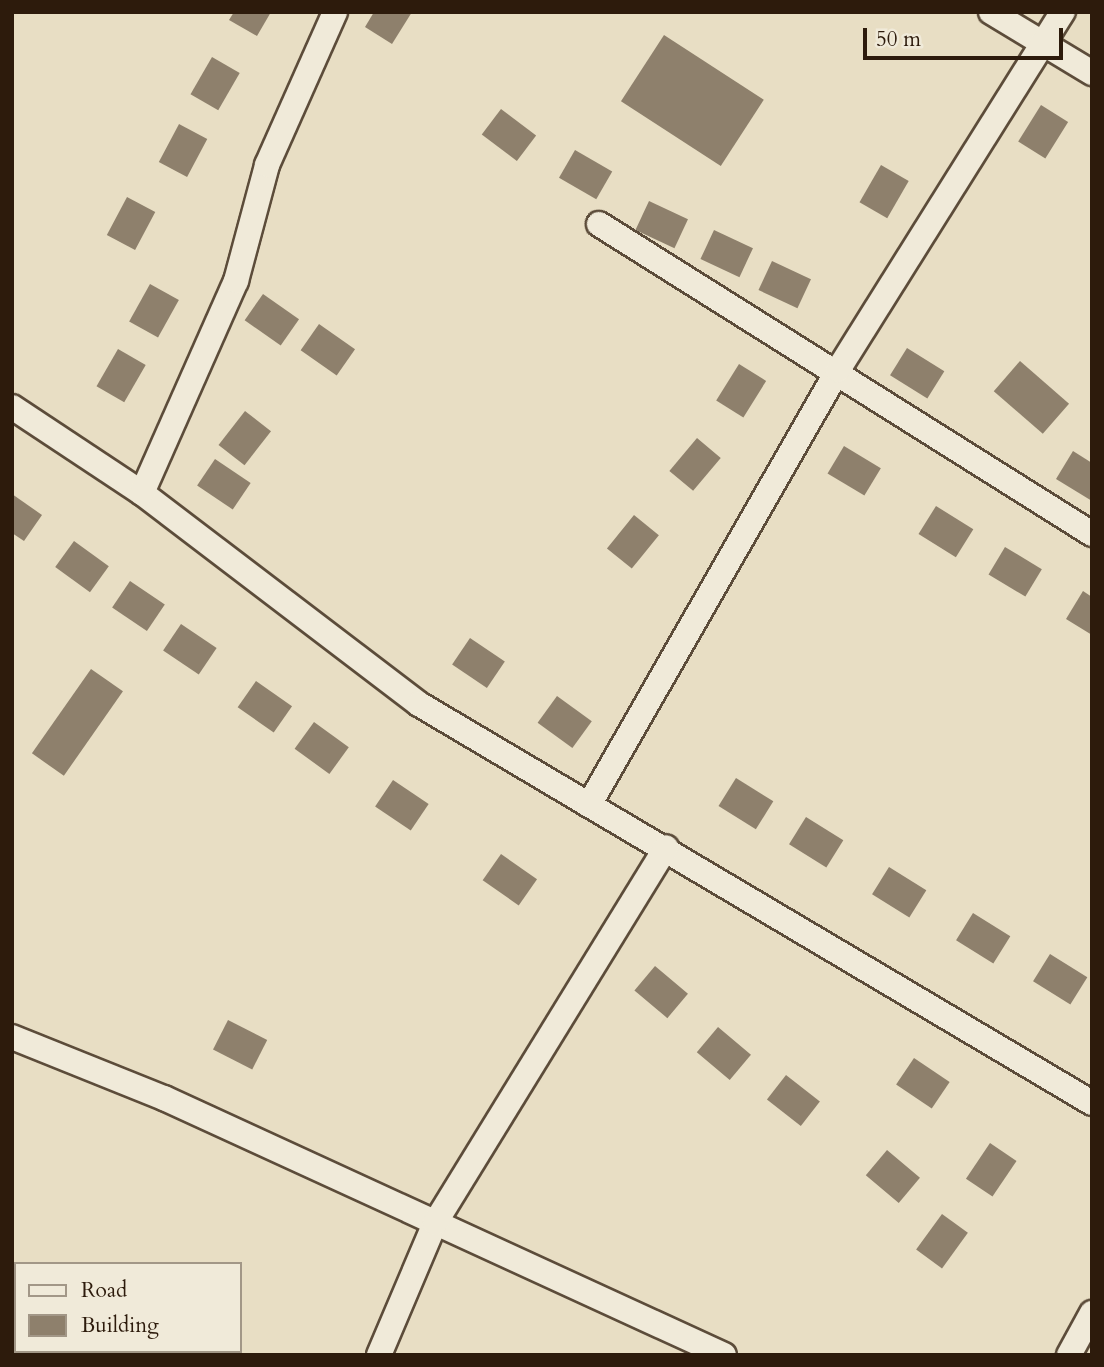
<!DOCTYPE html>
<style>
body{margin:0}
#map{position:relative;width:1104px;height:1367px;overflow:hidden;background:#e8dec4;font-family:Cardo,serif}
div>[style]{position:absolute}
.building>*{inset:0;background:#8e806c;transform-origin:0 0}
.roads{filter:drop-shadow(2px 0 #5c4c3a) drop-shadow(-2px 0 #5c4c3a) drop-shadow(0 2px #5c4c3a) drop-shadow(0 -2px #5c4c3a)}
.street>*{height:24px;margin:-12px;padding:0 12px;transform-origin:12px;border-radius:12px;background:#f0ead9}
span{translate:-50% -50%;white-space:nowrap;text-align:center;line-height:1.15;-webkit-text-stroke:7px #f0ead9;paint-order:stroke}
.frame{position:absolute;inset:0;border:14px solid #2d1b0c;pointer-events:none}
.legend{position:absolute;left:14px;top:1262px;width:228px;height:91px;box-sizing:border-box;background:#f0ead9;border:2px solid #a29787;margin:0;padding:9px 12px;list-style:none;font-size:21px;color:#2d1b0c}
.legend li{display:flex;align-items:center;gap:14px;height:35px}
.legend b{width:35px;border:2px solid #a29787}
.scale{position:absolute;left:863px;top:28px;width:200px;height:32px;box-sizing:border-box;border:4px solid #2d1b0c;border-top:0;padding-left:9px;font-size:21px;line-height:24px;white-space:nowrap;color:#2d1b0c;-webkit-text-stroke:5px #f0ead9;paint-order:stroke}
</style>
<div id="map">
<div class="building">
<i style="clip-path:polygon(234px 12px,271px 12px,257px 36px,229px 20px)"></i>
<i style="clip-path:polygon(374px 12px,412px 12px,392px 44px,365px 27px)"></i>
<i style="left:664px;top:35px;width:119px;height:79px;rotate:33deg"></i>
<i style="left:212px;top:57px;width:32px;height:43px;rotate:30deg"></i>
<i style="left:1041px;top:105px;width:32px;height:43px;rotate:32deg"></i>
<i style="left:501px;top:109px;width:44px;height:32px;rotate:37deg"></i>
<i style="left:179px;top:124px;width:32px;height:43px;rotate:28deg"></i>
<i style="left:575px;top:150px;width:43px;height:32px;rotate:30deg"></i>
<i style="left:881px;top:165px;width:32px;height:43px;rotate:30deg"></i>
<i style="left:127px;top:197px;width:32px;height:43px;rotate:28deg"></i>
<i style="left:649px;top:201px;width:43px;height:32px;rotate:25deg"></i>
<i style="left:714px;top:230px;width:43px;height:32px;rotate:25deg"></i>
<i style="left:772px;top:261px;width:43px;height:32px;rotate:25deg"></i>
<i style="left:150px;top:284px;width:33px;height:43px;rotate:29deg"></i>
<i style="left:263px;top:294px;width:44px;height:32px;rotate:35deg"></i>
<i style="left:319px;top:324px;width:44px;height:32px;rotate:35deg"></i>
<i style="left:907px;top:348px;width:44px;height:32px;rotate:32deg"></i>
<i style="left:118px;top:349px;width:32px;height:43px;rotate:30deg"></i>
<i style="left:1020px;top:361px;width:65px;height:40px;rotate:41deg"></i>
<i style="left:739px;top:364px;width:32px;height:43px;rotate:32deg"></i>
<i style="left:245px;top:411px;width:33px;height:43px;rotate:38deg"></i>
<i style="left:697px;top:438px;width:31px;height:43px;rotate:40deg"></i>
<i style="left:844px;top:446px;width:43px;height:32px;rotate:31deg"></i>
<i style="clip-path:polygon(1073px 451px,1092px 463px,1092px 501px,1056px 479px)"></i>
<i style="left:215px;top:459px;width:43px;height:32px;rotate:34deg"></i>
<i style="clip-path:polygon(12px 494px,42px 515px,24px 541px,12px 533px)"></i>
<i style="left:936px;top:506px;width:44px;height:33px;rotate:32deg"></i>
<i style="left:634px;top:515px;width:32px;height:43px;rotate:39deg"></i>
<i style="left:74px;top:541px;width:43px;height:32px;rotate:36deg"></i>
<i style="left:1005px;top:547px;width:43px;height:32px;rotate:31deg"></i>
<i style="left:130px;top:581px;width:42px;height:32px;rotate:34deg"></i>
<i style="clip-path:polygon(1083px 591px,1092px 597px,1092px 635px,1066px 619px)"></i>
<i style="left:181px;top:624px;width:43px;height:32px;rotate:34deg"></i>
<i style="left:470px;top:638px;width:42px;height:32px;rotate:34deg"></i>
<i style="left:91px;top:669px;width:39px;height:103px;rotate:35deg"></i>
<i style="left:256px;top:681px;width:44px;height:32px;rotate:35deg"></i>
<i style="left:557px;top:696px;width:43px;height:33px;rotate:36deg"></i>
<i style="left:314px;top:722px;width:43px;height:33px;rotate:36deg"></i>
<i style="left:736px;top:778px;width:44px;height:33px;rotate:32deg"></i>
<i style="left:393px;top:780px;width:43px;height:32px;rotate:34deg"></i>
<i style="left:806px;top:817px;width:44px;height:32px;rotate:32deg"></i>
<i style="left:501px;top:854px;width:44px;height:32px;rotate:35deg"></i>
<i style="left:889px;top:867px;width:44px;height:32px;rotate:32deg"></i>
<i style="left:973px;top:913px;width:44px;height:32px;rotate:32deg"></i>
<i style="left:1050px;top:954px;width:44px;height:32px;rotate:32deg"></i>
<i style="left:655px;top:966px;width:43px;height:32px;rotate:40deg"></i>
<i style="left:228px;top:1020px;width:44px;height:33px;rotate:27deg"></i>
<i style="left:718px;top:1027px;width:43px;height:33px;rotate:40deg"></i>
<i style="left:914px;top:1058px;width:43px;height:32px;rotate:34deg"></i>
<i style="left:786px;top:1075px;width:43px;height:31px;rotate:38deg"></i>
<i style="left:990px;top:1143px;width:32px;height:43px;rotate:34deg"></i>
<i style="left:887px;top:1150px;width:43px;height:33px;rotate:40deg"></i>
<i style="left:942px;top:1214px;width:32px;height:44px;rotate:36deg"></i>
<i style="clip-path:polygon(103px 1351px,141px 1351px,148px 1355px,101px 1355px)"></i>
</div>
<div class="roads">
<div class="street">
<i style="left:991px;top:12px;width:118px;rotate:31.1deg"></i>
<i style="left:599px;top:224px;width:582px;rotate:32.16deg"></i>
<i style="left:12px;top:407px;width:156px;rotate:33.5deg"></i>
<i style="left:142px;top:493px;width:348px;rotate:37.3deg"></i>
<i style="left:419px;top:704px;width:782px;rotate:30.66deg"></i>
<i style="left:142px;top:493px;width:232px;rotate:-66.1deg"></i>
<i style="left:236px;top:281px;width:120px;rotate:-75deg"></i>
<i style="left:267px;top:165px;width:167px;rotate:-66deg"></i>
<i style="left:589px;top:805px;width:501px;rotate:-60.21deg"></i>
<i style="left:838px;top:370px;width:423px;rotate:-57.9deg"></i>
<i style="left:12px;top:1037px;width:164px;rotate:21.9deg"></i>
<i style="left:164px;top:1098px;width:616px;rotate:24.65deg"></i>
<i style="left:379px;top:1355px;width:143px;rotate:-67deg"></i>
<i style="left:435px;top:1223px;width:441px;rotate:-58.4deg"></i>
<i style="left:1069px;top:1355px;width:48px;rotate:-61.3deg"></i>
</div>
</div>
<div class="frame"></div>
<ul class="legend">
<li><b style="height:9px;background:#f0ead9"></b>Road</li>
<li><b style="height:19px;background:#8e806c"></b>Building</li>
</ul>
<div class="scale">50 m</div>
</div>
